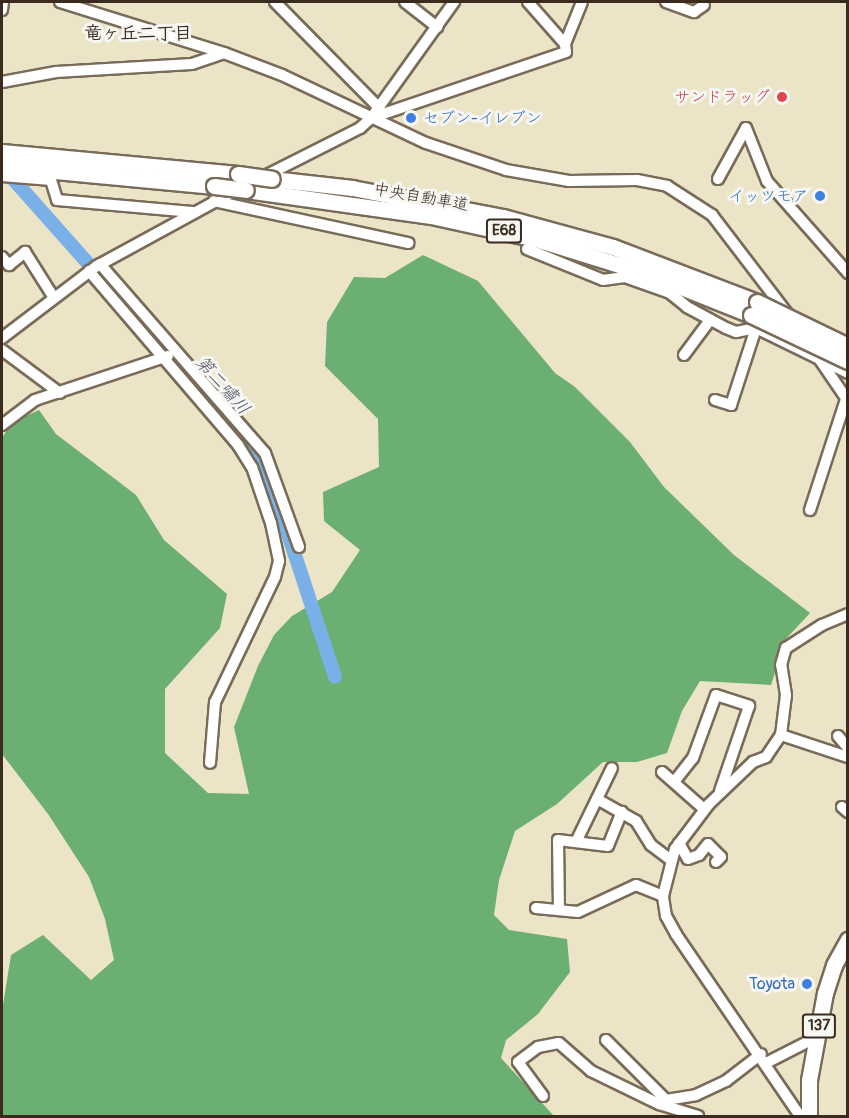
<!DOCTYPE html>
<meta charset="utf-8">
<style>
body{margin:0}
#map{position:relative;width:849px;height:1118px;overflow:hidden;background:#ece4c7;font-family:Pangolin,"Klee One",sans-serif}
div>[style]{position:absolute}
.forest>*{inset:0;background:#6caf72}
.river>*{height:14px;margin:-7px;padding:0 7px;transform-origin:7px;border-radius:7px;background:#79b0e8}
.roads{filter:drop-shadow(2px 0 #796b59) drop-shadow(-2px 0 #796b59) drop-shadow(0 2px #796b59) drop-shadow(0 -2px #796b59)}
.minor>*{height:10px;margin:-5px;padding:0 5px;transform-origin:5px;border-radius:5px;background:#fff}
.highway>*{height:15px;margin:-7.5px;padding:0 7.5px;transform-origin:7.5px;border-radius:7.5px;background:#fff}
.bridges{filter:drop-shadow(2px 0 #796b59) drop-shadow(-2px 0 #796b59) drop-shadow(0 2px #796b59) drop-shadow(0 -2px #796b59)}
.highway-bridge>*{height:15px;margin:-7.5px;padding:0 7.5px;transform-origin:7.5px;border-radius:7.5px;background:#fff}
.dots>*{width:16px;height:16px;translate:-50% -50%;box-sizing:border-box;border:3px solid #f6f6f2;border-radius:50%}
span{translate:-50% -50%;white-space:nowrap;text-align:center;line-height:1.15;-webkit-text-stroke:6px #f6f6f2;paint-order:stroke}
.shield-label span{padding:2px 4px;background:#f6f6f2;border:2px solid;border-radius:4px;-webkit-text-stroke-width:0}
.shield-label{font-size:15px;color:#3b2a1e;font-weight:700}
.health-label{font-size:16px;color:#be3a42}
.right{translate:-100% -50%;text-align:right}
.shop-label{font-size:16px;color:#366cbe}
.left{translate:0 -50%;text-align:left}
.street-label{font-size:16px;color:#3b2a1e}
.neighbourhood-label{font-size:18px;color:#3b2a1e;font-weight:700}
.water-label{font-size:18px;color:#515965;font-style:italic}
.frame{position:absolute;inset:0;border:3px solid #3b2a1e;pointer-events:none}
</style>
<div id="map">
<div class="forest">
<i style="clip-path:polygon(423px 255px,478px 281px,555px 373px,575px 387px,630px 442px,664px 487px,734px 555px,810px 613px,785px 640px,771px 685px,700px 681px,682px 711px,667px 753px,637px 762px,603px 762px,557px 804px,515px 831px,499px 880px,494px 915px,509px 930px,567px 939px,570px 972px,538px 1014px,506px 1040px,501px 1058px,554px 1116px,2px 1116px,2px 1011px,11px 955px,43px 935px,91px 980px,114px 960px,105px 919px,89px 877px,48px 814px,2px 754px,2px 438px,11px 423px,39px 410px,56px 434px,136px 495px,164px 540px,227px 594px,220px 628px,165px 689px,165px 753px,208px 793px,249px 794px,234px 727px,258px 666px,274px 635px,292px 616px,332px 592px,360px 550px,324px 521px,323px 492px,379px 467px,378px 419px,325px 366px,327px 322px,354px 277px,385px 278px)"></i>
</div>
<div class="river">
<i style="left:6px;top:171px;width:143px;rotate:48.4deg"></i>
<i style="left:139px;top:322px;width:58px;rotate:45deg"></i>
<i style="left:222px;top:412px;width:48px;rotate:49.3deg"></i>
<i style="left:253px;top:448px;width:35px;rotate:61deg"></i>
<i style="left:270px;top:479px;width:208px;rotate:71.8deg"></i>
</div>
<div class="roads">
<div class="minor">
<i style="left:60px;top:2px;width:172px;rotate:17.3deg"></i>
<i style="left:224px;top:53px;width:62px;rotate:20.8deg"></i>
<i style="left:282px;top:75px;width:159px;rotate:25.3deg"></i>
<i style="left:426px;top:143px;width:84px;rotate:18.6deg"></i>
<i style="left:506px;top:170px;width:64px;rotate:9.9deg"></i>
<i style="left:569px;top:181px;width:68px;rotate:-0.8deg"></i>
<i style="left:637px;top:180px;width:31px;rotate:11deg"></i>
<i style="left:667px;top:186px;width:54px;rotate:32.8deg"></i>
<i style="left:712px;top:215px;width:128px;rotate:52.6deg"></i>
<i style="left:275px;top:2px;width:148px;rotate:45.5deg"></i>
<i style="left:405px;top:2px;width:41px;rotate:38deg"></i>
<i style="left:666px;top:2px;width:30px;rotate:20deg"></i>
<i style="left:694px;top:12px;width:12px;rotate:-35deg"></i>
<i style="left:2px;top:10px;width:8px;rotate:-83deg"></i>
<i style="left:565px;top:44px;width:45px;rotate:-68deg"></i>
<i style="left:2px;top:82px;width:55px;rotate:-10.5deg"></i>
<i style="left:56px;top:72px;width:136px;rotate:-3.4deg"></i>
<i style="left:192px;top:64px;width:34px;rotate:-19deg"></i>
<i style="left:371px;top:118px;width:206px;rotate:-18.7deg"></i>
<i style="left:566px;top:52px;width:8px;rotate:-97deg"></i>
<i style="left:565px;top:44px;width:56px;rotate:-131.4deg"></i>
<i style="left:2px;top:176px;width:49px;rotate:4.7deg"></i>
<i style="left:51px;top:180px;width:21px;rotate:73deg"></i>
<i style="left:57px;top:200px;width:136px;rotate:5.1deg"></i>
<i style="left:263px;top:177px;width:109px;rotate:-26.8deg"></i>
<i style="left:360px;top:128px;width:15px;rotate:-42deg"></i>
<i style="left:371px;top:118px;width:143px;rotate:-54.4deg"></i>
<i style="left:718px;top:179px;width:58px;rotate:-61.2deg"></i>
<i style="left:746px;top:128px;width:57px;rotate:68.4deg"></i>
<i style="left:767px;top:181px;width:123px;rotate:48.6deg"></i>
<i style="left:214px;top:201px;width:199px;rotate:12.2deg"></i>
<i style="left:527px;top:249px;width:82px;rotate:22.2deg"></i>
<i style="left:603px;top:280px;width:22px;rotate:-8deg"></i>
<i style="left:625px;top:277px;width:48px;rotate:19.6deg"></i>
<i style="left:670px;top:293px;width:22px;rotate:39deg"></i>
<i style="left:687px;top:307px;width:44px;rotate:28.3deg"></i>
<i style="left:726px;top:328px;width:11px;rotate:22deg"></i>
<i style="left:736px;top:332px;width:20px;rotate:-11deg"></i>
<i style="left:756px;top:328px;width:102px;rotate:26.1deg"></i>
<i style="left:2px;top:257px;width:11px;rotate:49deg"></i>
<i style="left:9px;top:265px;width:21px;rotate:-39deg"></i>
<i style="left:25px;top:252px;width:54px;rotate:57.8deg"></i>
<i style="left:100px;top:264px;width:251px;rotate:48.9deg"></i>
<i style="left:265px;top:453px;width:100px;rotate:70.1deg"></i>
<i style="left:89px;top:271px;width:229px;rotate:49.4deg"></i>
<i style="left:238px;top:445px;width:26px;rotate:58deg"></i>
<i style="left:252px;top:467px;width:59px;rotate:71.3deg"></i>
<i style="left:271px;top:523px;width:39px;rotate:78deg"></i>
<i style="left:279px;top:561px;width:16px;rotate:104deg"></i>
<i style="left:275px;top:577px;width:139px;rotate:115.6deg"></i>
<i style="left:215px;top:702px;width:61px;rotate:94.7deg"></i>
<i style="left:2px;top:338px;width:119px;rotate:-37.2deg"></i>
<i style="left:97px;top:266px;width:161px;rotate:-28.6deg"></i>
<i style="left:809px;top:344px;width:69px;rotate:55.6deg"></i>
<i style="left:2px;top:350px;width:72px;rotate:36.6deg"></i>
<i style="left:684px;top:355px;width:44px;rotate:-53.4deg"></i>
<i style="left:715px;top:400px;width:17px;rotate:17deg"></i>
<i style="left:731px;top:405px;width:81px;rotate:-72deg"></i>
<i style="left:2px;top:425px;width:41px;rotate:-37.1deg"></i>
<i style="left:35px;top:400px;width:140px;rotate:-18.3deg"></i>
<i style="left:810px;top:510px;width:117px;rotate:-72deg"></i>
<i style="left:781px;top:735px;width:71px;rotate:18.2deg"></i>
<i style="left:838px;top:736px;width:16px;rotate:50deg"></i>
<i style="left:662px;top:772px;width:56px;rotate:41.4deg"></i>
<i style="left:674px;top:782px;width:31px;rotate:-52deg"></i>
<i style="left:693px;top:758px;width:67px;rotate:-69.9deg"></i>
<i style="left:716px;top:695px;width:35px;rotate:18deg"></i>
<i style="left:749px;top:706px;width:90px;rotate:108.8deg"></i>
<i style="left:597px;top:799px;width:45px;rotate:29.4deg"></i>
<i style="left:636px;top:821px;width:28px;rotate:58deg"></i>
<i style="left:651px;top:845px;width:25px;rotate:37deg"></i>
<i style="left:842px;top:807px;width:8px;rotate:40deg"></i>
<i style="left:576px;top:842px;width:82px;rotate:-64.1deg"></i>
<i style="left:679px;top:843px;width:18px;rotate:61deg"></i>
<i style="left:688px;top:859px;width:12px;rotate:-20deg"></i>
<i style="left:699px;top:855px;width:14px;rotate:-51deg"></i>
<i style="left:708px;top:844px;width:18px;rotate:45deg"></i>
<i style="left:721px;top:857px;width:7px;rotate:135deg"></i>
<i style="left:536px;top:908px;width:42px;rotate:5.4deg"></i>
<i style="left:578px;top:912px;width:64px;rotate:-25deg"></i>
<i style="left:636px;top:885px;width:29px;rotate:22deg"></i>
<i style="left:559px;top:910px;width:70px;rotate:-90.8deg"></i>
<i style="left:558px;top:840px;width:50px;rotate:6.8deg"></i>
<i style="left:608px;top:846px;width:37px;rotate:-68deg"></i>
<i style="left:606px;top:1040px;width:85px;rotate:45deg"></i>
<i style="left:666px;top:1100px;width:30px;rotate:-9deg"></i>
<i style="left:696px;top:1095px;width:33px;rotate:-25deg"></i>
<i style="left:726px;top:1081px;width:44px;rotate:-37.6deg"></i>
<i style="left:766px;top:1063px;width:57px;rotate:-27deg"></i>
<i style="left:543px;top:1096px;width:42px;rotate:-126.3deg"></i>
<i style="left:518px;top:1062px;width:25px;rotate:-37deg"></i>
<i style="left:538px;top:1047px;width:21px;rotate:-11deg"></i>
<i style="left:559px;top:1043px;width:43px;rotate:41.2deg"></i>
<i style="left:591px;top:1071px;width:76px;rotate:25.9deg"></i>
<i style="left:659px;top:1104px;width:41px;rotate:17.1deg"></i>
<i style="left:800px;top:1116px;width:220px;rotate:-124.3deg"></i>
<i style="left:676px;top:934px;width:21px;rotate:-119deg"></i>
<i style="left:666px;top:916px;width:20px;rotate:-99deg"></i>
<i style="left:663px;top:896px;width:49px;rotate:-75.7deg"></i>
<i style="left:675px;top:849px;width:56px;rotate:-52.9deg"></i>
<i style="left:709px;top:804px;width:61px;rotate:-43.7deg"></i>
<i style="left:753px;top:762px;width:14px;rotate:-21deg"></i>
<i style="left:766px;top:757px;width:27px;rotate:-56deg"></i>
<i style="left:781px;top:735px;width:40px;rotate:-82.9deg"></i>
<i style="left:786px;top:695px;width:30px;rotate:-99deg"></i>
<i style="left:781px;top:665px;width:18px;rotate:-74deg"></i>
<i style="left:786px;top:648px;width:43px;rotate:-32.6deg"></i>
<i style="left:822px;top:625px;width:28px;rotate:-23deg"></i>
</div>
<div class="highway">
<i style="left:2px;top:152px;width:237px;rotate:5.3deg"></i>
<i style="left:2px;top:166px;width:213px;rotate:5.4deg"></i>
<i style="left:272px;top:179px;width:81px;rotate:6.4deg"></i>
<i style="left:352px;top:188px;width:154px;rotate:10.9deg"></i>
<i style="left:503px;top:217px;width:114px;rotate:15.3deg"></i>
<i style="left:613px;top:247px;width:154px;rotate:20.9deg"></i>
<i style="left:246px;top:190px;width:187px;rotate:8deg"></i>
<i style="left:431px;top:216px;width:107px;rotate:12.4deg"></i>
<i style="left:536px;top:239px;width:121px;rotate:17.4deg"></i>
<i style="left:651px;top:275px;width:108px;rotate:21.8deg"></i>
<i style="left:809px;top:1116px;width:36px;rotate:-90deg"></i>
<i style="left:809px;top:1080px;width:88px;rotate:-79.6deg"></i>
<i style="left:825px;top:993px;width:29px;rotate:-72deg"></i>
<i style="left:834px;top:965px;width:29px;rotate:-61deg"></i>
</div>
</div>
<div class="bridges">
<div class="highway-bridge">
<i style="left:238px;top:174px;width:34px;rotate:8deg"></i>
<i style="left:214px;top:186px;width:32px;rotate:7deg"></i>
<i style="left:757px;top:302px;width:101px;rotate:25.8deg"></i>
<i style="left:751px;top:315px;width:107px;rotate:25.4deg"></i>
</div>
</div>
<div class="dots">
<i style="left:782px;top:97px;background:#e0444e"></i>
<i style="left:411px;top:118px;background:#3f7fe0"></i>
<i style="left:820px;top:196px;background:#3f7fe0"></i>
<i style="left:807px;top:984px;background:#3f7fe0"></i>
</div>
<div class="shield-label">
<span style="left:504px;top:231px">E68</span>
<span style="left:819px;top:1026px">137</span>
</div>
<div class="health-label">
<span class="right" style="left:770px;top:97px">サンドラッグ</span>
</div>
<div class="shop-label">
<span class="left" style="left:423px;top:118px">セブン-イレブン</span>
<span class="right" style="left:808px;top:196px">イッツモア</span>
<span class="right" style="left:795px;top:984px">Toyota</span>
</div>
<div class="street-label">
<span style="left:421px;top:197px;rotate:10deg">中央自動車道</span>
</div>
<div class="neighbourhood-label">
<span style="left:138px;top:34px">竜ヶ丘二丁目</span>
</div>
<div class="water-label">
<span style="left:222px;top:386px;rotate:48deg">第二嘯川</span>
</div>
<div class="frame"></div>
</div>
